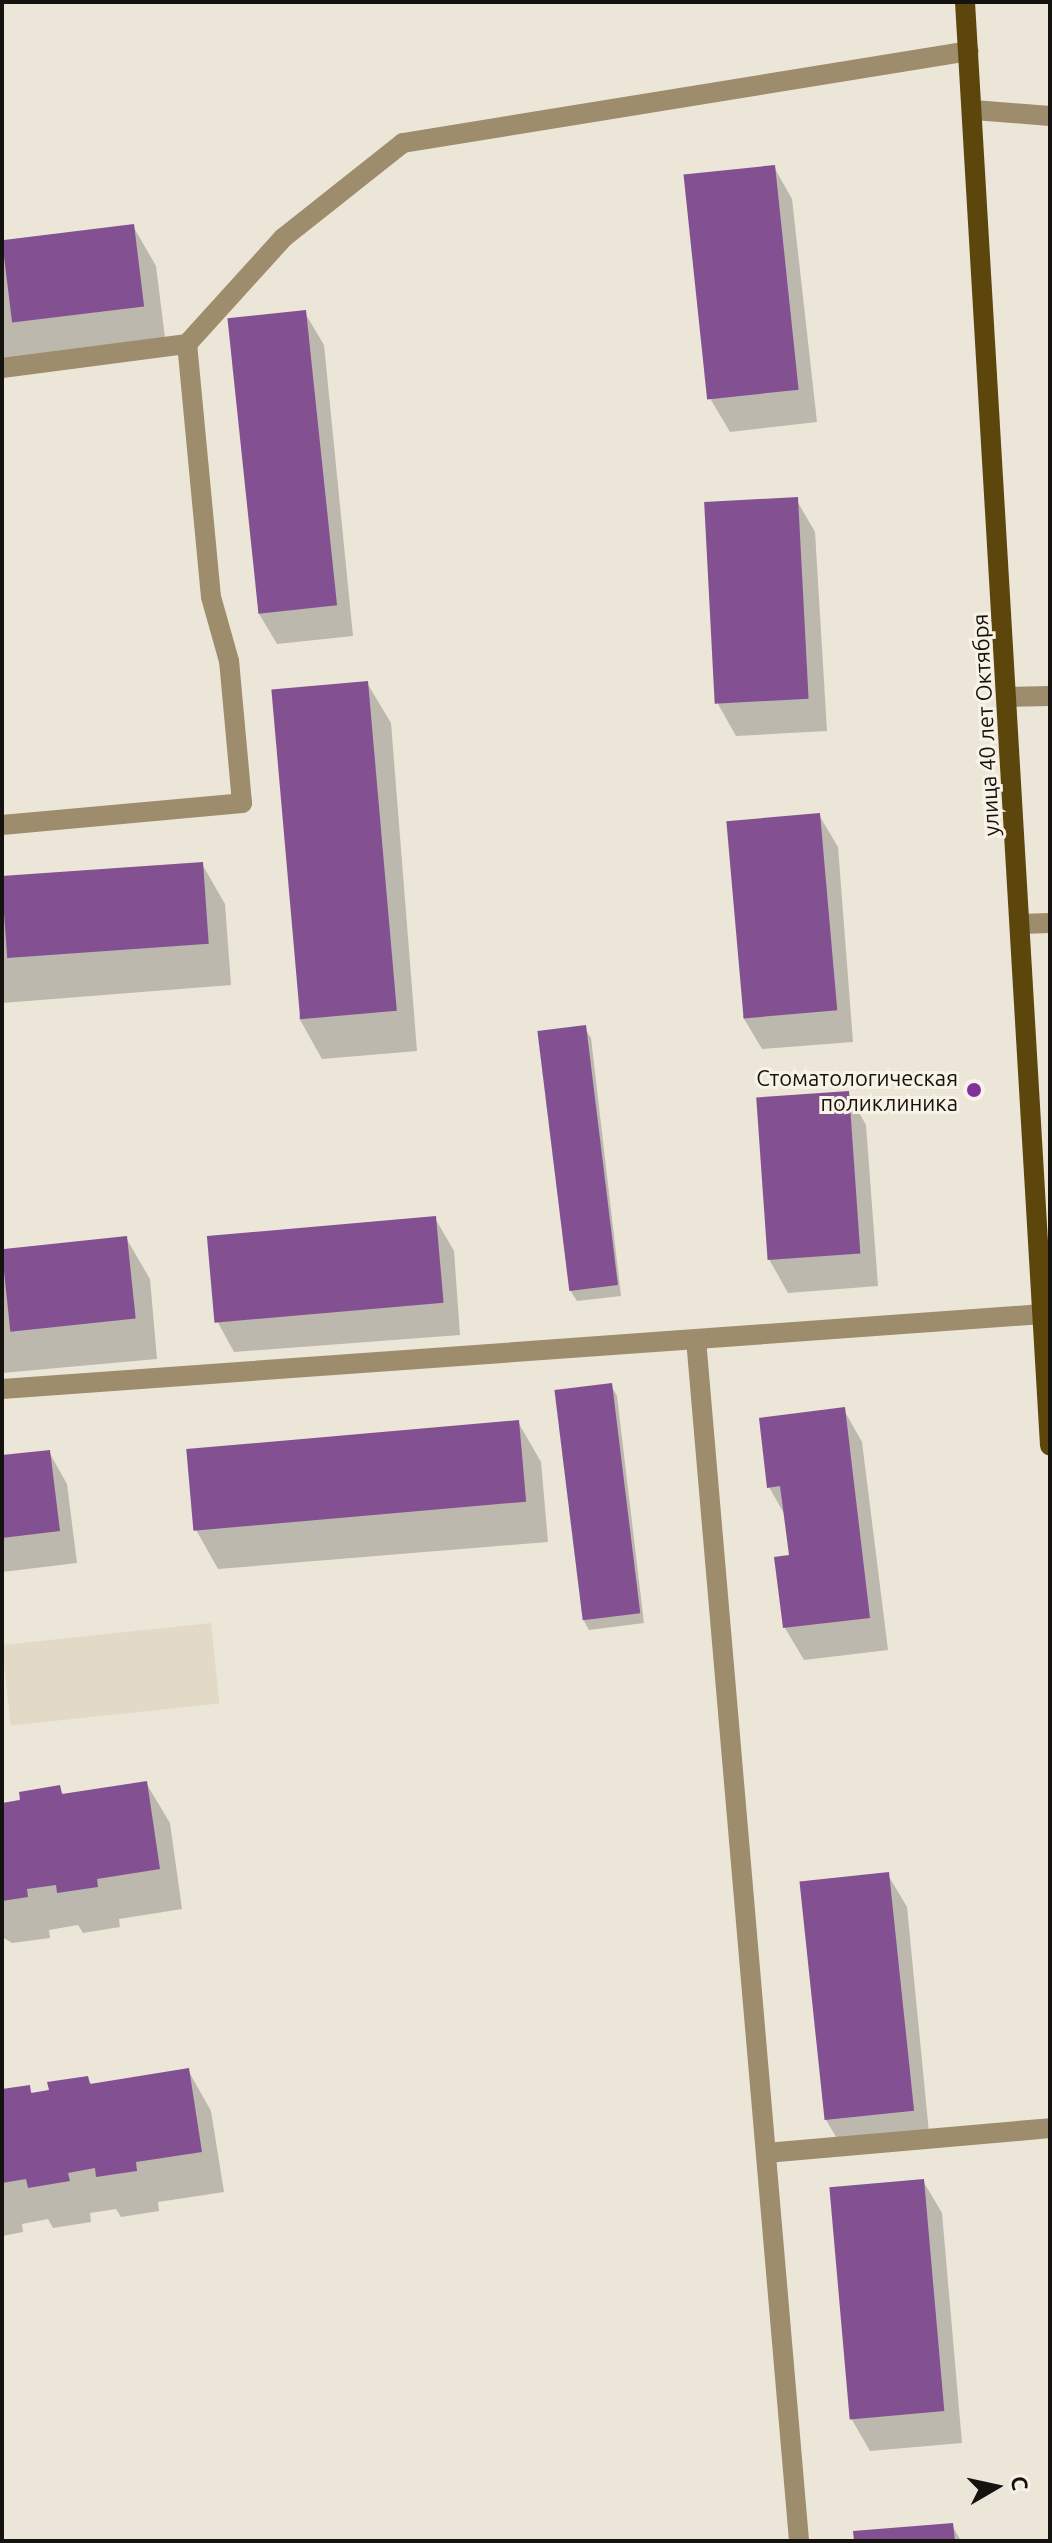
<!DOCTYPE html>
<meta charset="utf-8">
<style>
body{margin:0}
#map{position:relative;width:1052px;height:2543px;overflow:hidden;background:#ece6d9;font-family:Ubuntu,sans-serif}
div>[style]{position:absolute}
.built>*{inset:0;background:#e2d9c6;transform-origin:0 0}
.shadow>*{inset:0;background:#0003}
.building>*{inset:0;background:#835192;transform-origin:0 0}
.minor>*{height:20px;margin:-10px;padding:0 10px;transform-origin:10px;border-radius:10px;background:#9e8d6c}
.major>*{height:20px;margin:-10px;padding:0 10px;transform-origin:10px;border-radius:10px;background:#5d460c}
.dots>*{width:22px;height:22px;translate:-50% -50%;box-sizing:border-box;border:4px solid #f9f3e7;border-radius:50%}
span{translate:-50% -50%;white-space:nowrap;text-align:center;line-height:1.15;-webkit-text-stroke:6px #f9f3e7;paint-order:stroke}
.street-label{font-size:22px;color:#15130f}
.poi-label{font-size:22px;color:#15130f}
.right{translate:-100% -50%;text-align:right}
.frame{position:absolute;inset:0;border:4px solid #15130f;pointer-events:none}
.north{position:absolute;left:956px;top:2447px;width:80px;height:80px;-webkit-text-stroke:6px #f9f3e7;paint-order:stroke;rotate:81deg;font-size:22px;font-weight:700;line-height:32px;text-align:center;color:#15130f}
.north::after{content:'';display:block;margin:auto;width:28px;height:36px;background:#15130f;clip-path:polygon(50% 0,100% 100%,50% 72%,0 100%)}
</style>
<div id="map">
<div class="built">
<i style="left:211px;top:1623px;width:81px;height:210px;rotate:84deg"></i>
</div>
<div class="shadow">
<i style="clip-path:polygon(774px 167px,792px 199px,817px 422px,730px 432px,711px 400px)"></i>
<i style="clip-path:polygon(133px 226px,156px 266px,166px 346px,2px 365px,2px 241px)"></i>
<i style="clip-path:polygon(305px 313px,324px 345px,353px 636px,277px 644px,258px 612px)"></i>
<i style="clip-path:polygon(796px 499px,815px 532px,827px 731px,736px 736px,718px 704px)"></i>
<i style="clip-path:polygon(367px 683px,391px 723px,417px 1051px,322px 1059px,299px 1018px)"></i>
<i style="clip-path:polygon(819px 815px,838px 847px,853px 1042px,762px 1049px,743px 1017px)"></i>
<i style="clip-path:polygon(202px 864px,225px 904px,231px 985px,2px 1003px,2px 880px)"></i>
<i style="clip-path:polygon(584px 1027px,591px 1038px,621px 1296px,577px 1301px,570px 1290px)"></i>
<i style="clip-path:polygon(848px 1093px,866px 1125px,878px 1286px,788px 1293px,770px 1261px)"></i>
<i style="clip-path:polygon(435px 1218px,454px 1251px,460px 1335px,234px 1352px,216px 1319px)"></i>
<i style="clip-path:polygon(126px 1238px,150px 1279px,157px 1359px,2px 1373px,2px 1250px)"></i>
<i style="clip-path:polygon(611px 1385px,617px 1396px,644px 1623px,589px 1630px,583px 1619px)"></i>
<i style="clip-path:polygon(844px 1410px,862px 1442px,888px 1650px,804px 1660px,785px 1628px,791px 1557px,786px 1517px,769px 1487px)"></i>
<i style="clip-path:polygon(518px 1422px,541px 1462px,548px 1542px,218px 1569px,195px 1528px)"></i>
<i style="clip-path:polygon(49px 1452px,67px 1484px,77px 1563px,2px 1572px,2px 1457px)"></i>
<i style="clip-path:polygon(146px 1783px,170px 1823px,182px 1909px,119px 1919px,120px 1927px,83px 1933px,78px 1925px,49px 1930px,50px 1938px,12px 1943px,2px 1937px,2px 1805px,59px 1787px,64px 1796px)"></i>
<i style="clip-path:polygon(888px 1875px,907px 1907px,930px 2143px,845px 2152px,826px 2120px)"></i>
<i style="clip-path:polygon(188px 2070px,211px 2111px,224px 2192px,158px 2202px,159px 2211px,121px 2217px,116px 2209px,90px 2213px,91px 2222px,53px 2228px,48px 2219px,22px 2224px,23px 2232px,2px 2236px,2px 2091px,29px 2087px,33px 2095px,87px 2078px,92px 2085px)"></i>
<i style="clip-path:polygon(923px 2181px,942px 2213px,962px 2443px,870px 2451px,851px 2418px)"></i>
<i style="clip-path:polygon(952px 2525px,961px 2541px,856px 2541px)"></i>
</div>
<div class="building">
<i style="left:775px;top:165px;width:226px;height:92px;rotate:84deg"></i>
<i style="left:134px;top:224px;width:83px;height:133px;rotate:83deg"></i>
<i style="left:306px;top:310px;width:297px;height:79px;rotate:84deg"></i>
<i style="left:798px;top:497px;width:202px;height:94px;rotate:87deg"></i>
<i style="left:368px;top:681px;width:331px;height:97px;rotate:85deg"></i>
<i style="left:820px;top:813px;width:198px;height:94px;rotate:85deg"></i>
<i style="left:203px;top:862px;width:82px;height:202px;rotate:86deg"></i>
<i style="left:586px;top:1025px;width:262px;height:49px;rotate:83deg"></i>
<i style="left:849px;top:1091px;width:163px;height:93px;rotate:86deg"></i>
<i style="left:436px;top:1216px;width:87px;height:230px;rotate:85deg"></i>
<i style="left:127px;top:1236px;width:83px;height:126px;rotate:84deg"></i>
<i style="left:612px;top:1383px;width:232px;height:58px;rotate:83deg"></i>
<i style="clip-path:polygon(845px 1407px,870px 1618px,783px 1628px,774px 1557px,789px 1555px,780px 1486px,767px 1488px,759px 1418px)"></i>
<i style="left:519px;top:1420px;width:82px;height:334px;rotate:85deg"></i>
<i style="clip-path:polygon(50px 1450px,60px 1531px,2px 1538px,2px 1455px)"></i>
<i style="clip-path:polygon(147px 1781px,160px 1869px,97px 1879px,98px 1887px,57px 1893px,56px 1885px,27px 1889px,28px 1897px,2px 1901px,2px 1803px,20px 1800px,19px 1792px,60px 1785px,62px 1794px)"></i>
<i style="left:889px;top:1872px;width:240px;height:90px;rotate:84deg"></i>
<i style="clip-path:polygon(189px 2068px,202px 2152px,136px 2162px,137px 2171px,96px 2177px,95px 2168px,68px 2173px,70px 2181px,28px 2188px,26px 2179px,2px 2183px,2px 2089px,30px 2085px,31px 2093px,49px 2090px,47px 2082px,88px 2076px,90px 2084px)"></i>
<i style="left:924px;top:2179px;width:233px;height:95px;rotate:85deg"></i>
<i style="clip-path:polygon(953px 2523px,955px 2541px,854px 2541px,853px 2531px)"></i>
</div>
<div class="minor">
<i style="left:974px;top:110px;width:76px;rotate:4.5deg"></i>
<i style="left:2px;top:368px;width:187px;rotate:-7.4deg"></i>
<i style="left:187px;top:344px;width:143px;rotate:-47.8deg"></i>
<i style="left:283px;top:238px;width:153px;rotate:-38.4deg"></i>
<i style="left:403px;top:143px;width:573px;rotate:-9.23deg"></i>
<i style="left:1008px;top:697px;width:42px;rotate:-1.4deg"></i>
<i style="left:2px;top:825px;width:241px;rotate:-5.2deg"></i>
<i style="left:242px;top:803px;width:143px;rotate:-95.2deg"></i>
<i style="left:229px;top:661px;width:66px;rotate:-105.7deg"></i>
<i style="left:211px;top:597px;width:254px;rotate:-95.4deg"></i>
<i style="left:1021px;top:924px;width:29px;rotate:-2deg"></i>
<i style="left:696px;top:1339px;width:1206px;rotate:85.1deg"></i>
<i style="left:2px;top:1389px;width:1043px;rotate:-4.12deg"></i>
<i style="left:766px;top:2153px;width:285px;rotate:-5deg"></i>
</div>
<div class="major">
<i style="left:965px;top:2px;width:1446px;rotate:86.63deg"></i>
</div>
<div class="dots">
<i style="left:974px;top:1090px;background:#852f9c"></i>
</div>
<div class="street-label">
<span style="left:985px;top:725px;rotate:-93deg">улица 40 лет Октября</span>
</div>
<div class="poi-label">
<span class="right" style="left:958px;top:1090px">Стоматологическая<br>поликлиника</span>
</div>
<div class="frame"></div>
<div class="north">С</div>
</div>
